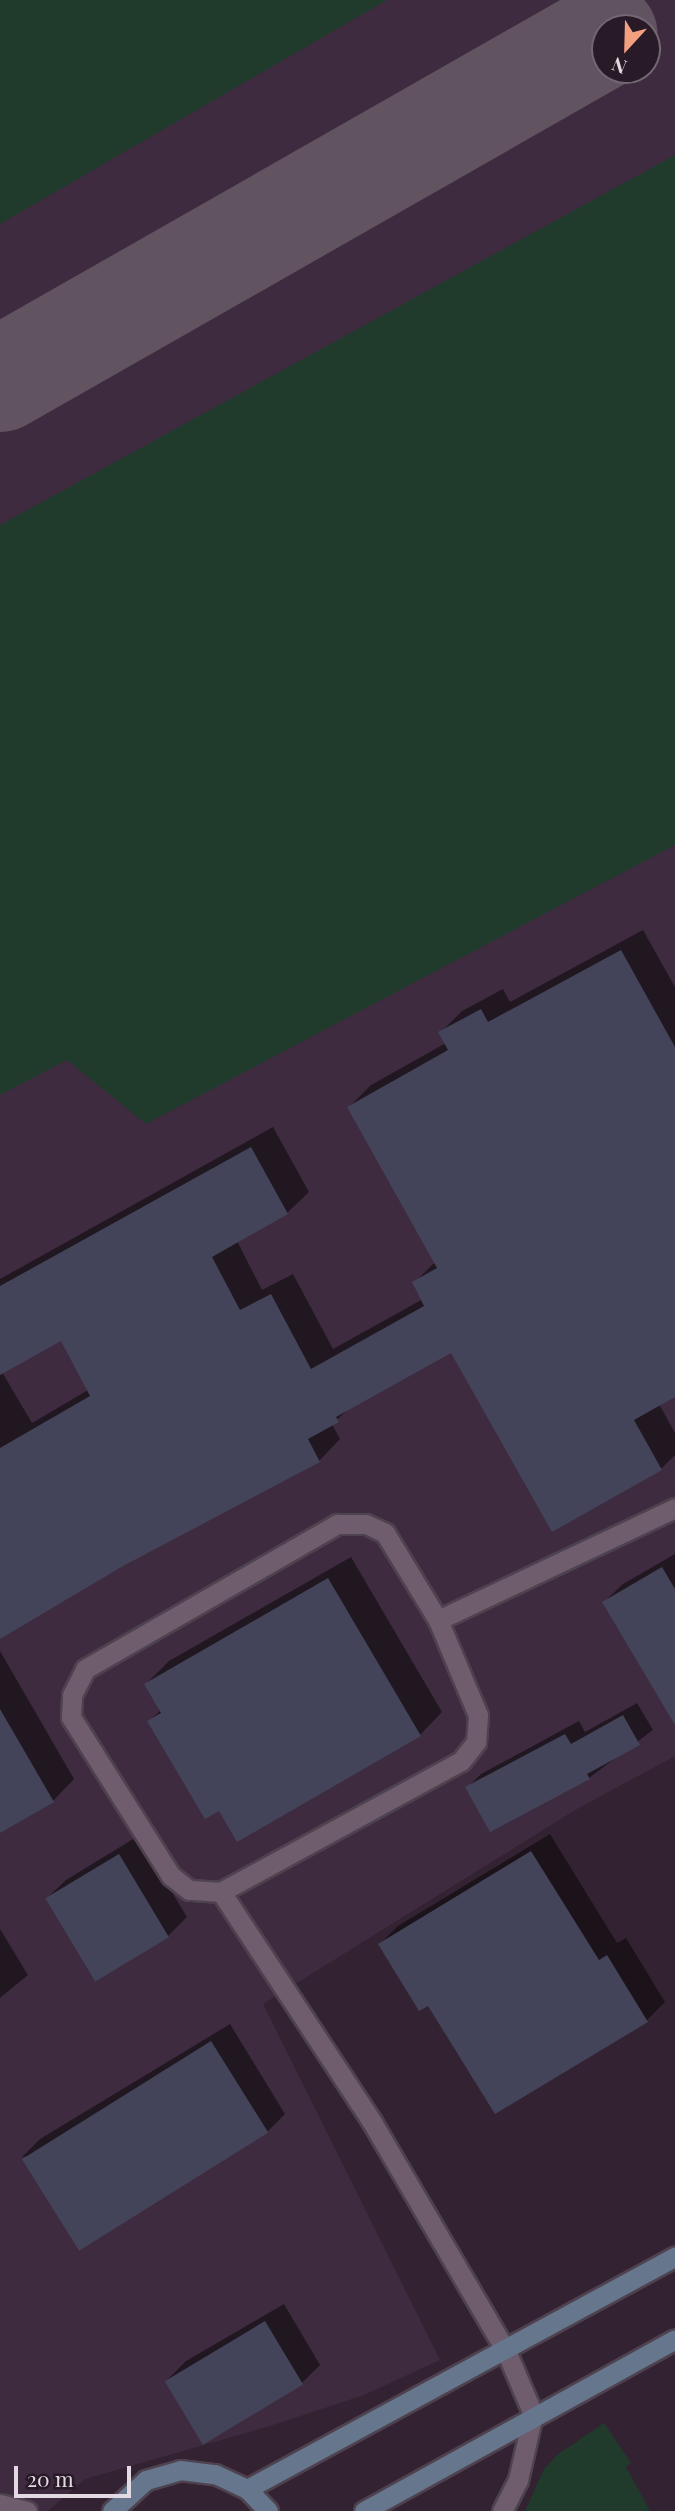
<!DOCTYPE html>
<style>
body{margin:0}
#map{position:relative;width:675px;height:2511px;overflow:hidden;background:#332332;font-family:"Playfair Display",serif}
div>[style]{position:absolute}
.built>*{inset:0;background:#3f2b3f}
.green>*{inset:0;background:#203a2b}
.shadow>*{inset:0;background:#0007}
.taxiway>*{height:105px;margin:-52.5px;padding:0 52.5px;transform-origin:52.5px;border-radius:52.5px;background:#625360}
.building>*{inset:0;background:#434459;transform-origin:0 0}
.roads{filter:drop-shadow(2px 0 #4f424f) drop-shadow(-2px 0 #4f424f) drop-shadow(0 2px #4f424f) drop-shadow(0 -2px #4f424f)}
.service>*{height:19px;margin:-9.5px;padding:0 9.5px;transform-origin:9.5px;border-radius:9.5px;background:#6f5d6e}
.secondary>*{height:19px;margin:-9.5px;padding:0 9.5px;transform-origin:9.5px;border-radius:9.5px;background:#65768d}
span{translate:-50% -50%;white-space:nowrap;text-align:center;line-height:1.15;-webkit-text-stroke:5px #291a28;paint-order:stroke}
.north{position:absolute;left:591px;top:14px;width:70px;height:70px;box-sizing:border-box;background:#291a28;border:2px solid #746773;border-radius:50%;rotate:202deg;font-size:19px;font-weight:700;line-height:28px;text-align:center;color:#e4dae4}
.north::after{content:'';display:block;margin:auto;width:24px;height:32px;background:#f2a07f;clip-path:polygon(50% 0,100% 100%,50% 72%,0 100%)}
.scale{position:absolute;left:14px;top:2466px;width:117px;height:32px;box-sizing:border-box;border:4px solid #e4dae4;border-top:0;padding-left:9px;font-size:21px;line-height:24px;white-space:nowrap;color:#e4dae4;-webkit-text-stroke:5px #291a28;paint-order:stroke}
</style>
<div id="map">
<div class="built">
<i style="clip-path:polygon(evenodd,0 0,675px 0,675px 1756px,575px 1810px,263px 2004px,440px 2360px,364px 2395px,273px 2425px,85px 2479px,48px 2511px,0 2511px,0 0,605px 28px,647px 28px,647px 70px,605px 70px,605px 28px)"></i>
</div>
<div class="green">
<i style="clip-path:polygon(0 0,387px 0,0 224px)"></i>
<i style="clip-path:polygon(675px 155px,675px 845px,146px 1124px,67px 1060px,0 1095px,0 525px)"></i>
<i style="clip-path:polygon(604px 2423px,631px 2463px,626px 2467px,650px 2511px,525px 2511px,544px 2469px,557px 2455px)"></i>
</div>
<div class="shadow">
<i style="clip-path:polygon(evenodd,643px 930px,675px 987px,675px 1395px,659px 1404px,675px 1433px,675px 1455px,661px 1469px,452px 1350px,353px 1405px,332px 1424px,340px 1439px,319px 1461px,123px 1564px,0 1636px,0 1279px,273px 1127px,309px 1192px,287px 1213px,237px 1241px,262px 1290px,293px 1274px,333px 1349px,423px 1299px,414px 1283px,436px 1261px,349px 1107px,371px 1085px,446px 1043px,440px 1033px,462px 1011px,503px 989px,510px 1002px,643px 930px,61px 1339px,88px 1390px,32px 1423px,2px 1372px,61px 1339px)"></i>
<i style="clip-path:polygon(675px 1554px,675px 1709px,604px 1602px,623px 1584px)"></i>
<i style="clip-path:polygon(351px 1557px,442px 1712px,420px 1735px,220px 1808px,149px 1721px,161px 1710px,146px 1684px,169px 1661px)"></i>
<i style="clip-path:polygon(0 1651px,74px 1779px,53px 1801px,0 1831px)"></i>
<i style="clip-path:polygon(637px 1703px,653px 1730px,589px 1778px,468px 1787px,481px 1774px,579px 1721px,585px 1732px)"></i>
<i style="clip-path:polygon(550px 1834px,617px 1943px,626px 1938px,665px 2002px,647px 2020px,429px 2003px,380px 1944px,398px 1926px)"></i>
<i style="clip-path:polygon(138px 1836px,187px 1917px,168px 1936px,47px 1898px,66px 1880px)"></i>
<i style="clip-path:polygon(0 1929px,28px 1975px,0 1998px)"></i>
<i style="clip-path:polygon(230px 2024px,285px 2114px,267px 2132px,22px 2157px,40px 2139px)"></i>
<i style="clip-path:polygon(284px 2304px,320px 2365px,301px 2384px,167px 2380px,186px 2361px)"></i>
</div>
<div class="taxiway">
<i style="left:0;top:379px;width:696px;rotate:-29.69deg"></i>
</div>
<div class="building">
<i style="clip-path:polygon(621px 950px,675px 1047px,675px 1397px,634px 1420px,662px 1470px,552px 1532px,451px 1353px,336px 1417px,339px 1422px,308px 1439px,320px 1462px,123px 1566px,0 1639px,0 1448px,90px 1396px,61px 1341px,0 1375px,0 1286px,251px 1147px,288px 1214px,212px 1257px,240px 1310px,271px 1294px,311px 1369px,424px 1306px,412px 1282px,437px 1268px,347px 1107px,448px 1050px,438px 1032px,481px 1009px,488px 1022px)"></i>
<i style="clip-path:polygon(662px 1567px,675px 1589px,675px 1725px,602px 1602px)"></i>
<i style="clip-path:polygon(328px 1578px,421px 1736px,237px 1842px,219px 1811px,205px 1819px,147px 1721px,161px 1713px,144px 1684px)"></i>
<i style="clip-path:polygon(0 1709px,54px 1802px,0 1833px)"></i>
<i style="clip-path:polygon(623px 1715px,640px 1745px,587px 1774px,590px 1779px,490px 1832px,465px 1787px,565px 1734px,571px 1744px)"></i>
<i style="clip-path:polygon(531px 1851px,599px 1960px,607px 1955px,648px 2022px,495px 2114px,428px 2006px,419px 2011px,378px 1944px)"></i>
<i style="left:119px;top:1854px;width:97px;height:86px;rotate:59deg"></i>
<i style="left:211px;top:2041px;width:108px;height:223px;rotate:58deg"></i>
<i style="left:265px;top:2321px;width:74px;height:117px;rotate:59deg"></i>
</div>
<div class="roads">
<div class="service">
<i style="left:337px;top:1524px;width:29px"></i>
<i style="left:366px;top:1524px;width:21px;rotate:25deg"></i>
<i style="left:385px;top:1533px;width:102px;rotate:58.7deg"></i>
<i style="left:438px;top:1620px;width:103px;rotate:67.2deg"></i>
<i style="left:478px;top:1715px;width:27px;rotate:94deg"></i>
<i style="left:476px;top:1742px;width:24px;rotate:128deg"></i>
<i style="left:461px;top:1761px;width:273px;rotate:151.4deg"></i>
<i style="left:221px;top:1892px;width:32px;rotate:-176deg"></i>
<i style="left:189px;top:1890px;width:23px;rotate:-142deg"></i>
<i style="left:171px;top:1876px;width:188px;rotate:-122.2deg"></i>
<i style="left:71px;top:1717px;width:22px;rotate:-87deg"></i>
<i style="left:72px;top:1695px;width:29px;rotate:-63deg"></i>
<i style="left:85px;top:1669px;width:291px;rotate:-29.9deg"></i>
<i style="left:438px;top:1620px;width:262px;rotate:-25.3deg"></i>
<i style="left:221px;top:1892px;width:275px;rotate:56.7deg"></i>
<i style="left:372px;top:2122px;width:265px;rotate:59.7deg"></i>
<i style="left:506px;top:2351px;width:69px;rotate:66.8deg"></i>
<i style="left:533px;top:2414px;width:68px;rotate:102.8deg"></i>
<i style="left:518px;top:2480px;width:35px;rotate:117deg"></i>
<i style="left:0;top:2504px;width:28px;rotate:15deg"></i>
</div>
<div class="secondary">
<i style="left:247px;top:2489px;width:487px;rotate:-28.5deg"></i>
<i style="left:112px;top:2511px;width:46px;rotate:-42.4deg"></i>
<i style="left:146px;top:2480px;width:35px;rotate:-16deg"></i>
<i style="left:180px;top:2470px;width:35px;rotate:7deg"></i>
<i style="left:215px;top:2474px;width:35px;rotate:25deg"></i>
<i style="left:247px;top:2489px;width:30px;rotate:46deg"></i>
<i style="left:364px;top:2511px;width:355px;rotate:-28.9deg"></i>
</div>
</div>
<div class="north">N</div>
<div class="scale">20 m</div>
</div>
